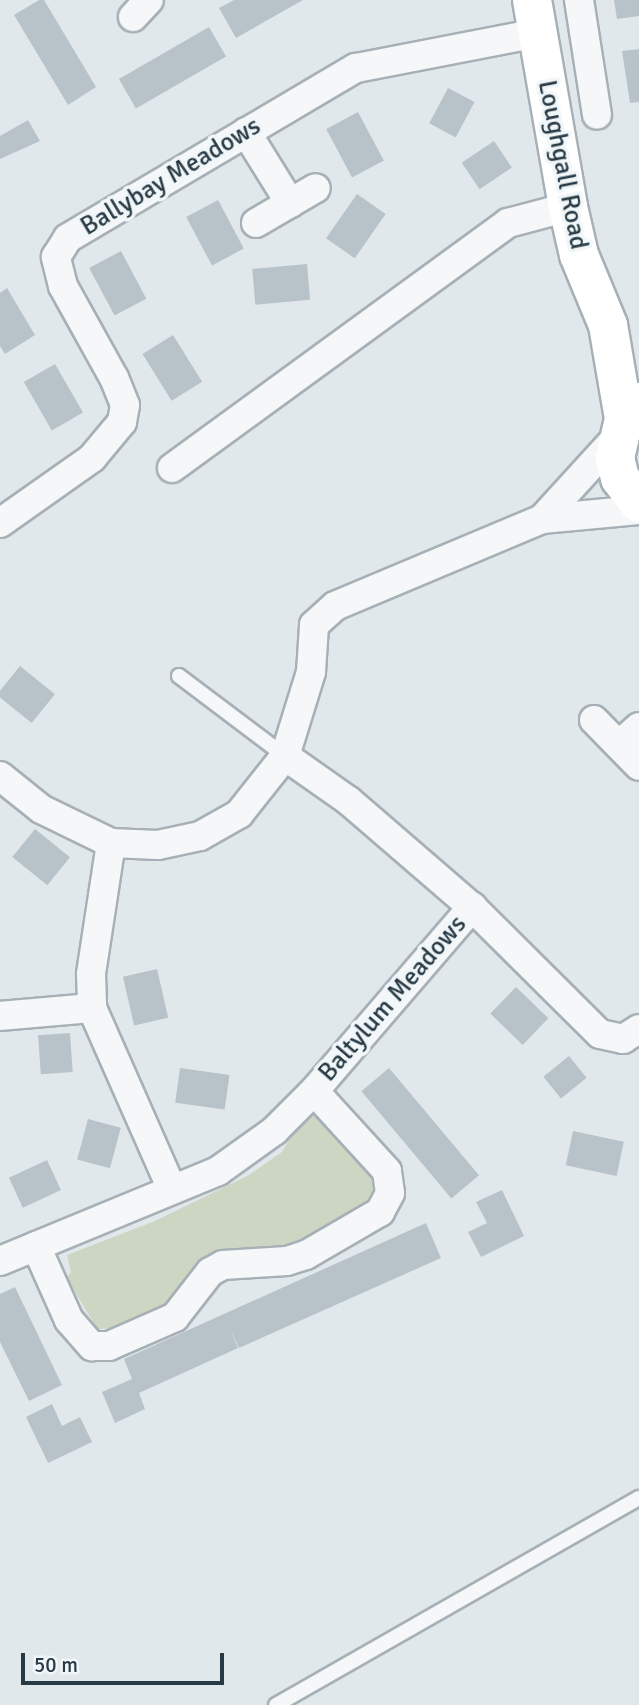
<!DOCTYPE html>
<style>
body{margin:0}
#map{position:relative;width:639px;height:1705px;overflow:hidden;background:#e1e8eb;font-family:Signika,sans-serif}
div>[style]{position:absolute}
.green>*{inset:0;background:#ccd6c2}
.building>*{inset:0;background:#b8c3c9;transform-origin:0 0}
.roads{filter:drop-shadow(2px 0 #a6b0b6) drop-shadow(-2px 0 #a6b0b6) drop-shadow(0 2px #a6b0b6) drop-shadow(0 -2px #a6b0b6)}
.service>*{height:14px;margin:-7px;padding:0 7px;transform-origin:7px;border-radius:7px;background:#f5f7f9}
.minor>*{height:28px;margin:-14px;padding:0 14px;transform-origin:14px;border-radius:14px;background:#f5f7f9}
.secondary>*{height:38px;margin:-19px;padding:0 19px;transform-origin:19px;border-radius:19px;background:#fff}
span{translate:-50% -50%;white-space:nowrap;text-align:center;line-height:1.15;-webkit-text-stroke:7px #f1f6f8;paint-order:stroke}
.street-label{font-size:26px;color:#283a45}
.scale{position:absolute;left:21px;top:1653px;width:203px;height:32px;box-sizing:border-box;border:4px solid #283a45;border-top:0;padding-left:9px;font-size:21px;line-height:24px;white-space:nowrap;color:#283a45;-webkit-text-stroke:5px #f1f6f8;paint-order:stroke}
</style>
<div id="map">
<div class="green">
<i style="clip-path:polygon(312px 1111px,324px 1113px,377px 1171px,375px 1199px,318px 1239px,281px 1249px,222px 1252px,169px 1305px,115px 1328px,97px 1329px,67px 1278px,71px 1272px,67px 1255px,155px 1221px,249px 1175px,282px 1152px,295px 1129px)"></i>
</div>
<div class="building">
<i style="clip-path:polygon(39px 0,44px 0,96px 87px,68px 105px,14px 15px)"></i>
<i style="clip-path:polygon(234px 0,303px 0,236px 38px,219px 8px)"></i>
<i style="clip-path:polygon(614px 0,639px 0,639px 16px,617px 19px)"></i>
<i style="left:209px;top:27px;width:34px;height:104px;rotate:60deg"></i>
<i style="clip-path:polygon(639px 49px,639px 102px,630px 103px,622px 51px)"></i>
<i style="left:448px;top:88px;width:30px;height:40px;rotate:28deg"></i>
<i style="left:358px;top:112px;width:55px;height:36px;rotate:62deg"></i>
<i style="clip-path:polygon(28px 120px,40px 141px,0 159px,0 136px)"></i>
<i style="left:494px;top:141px;width:32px;height:39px;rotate:56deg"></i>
<i style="left:357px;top:194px;width:35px;height:54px;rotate:35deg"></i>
<i style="left:218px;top:200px;width:55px;height:36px;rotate:62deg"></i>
<i style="left:121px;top:251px;width:54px;height:36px;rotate:62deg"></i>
<i style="left:307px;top:264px;width:36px;height:55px;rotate:85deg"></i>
<i style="clip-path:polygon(7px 288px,35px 335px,5px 354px,0 346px,0 293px)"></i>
<i style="left:173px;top:335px;width:55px;height:36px;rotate:58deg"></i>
<i style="left:55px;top:364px;width:56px;height:36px;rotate:60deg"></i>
<i style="left:20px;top:666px;width:45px;height:37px;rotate:39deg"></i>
<i style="left:35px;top:829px;width:45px;height:36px;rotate:39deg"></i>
<i style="left:157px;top:969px;width:50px;height:35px;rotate:77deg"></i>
<i style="left:516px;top:987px;width:45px;height:37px;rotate:44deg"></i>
<i style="left:70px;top:1033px;width:39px;height:32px;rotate:86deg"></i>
<i style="left:569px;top:1056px;width:28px;height:33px;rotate:51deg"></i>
<i style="left:180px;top:1068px;width:50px;height:35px;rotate:8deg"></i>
<i style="left:389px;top:1068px;width:140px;height:36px;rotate:50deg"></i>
<i style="left:88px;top:1119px;width:34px;height:42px;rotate:15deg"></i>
<i style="left:573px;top:1131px;width:52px;height:35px;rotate:12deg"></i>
<i style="left:47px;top:1160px;width:33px;height:42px;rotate:65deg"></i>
<i style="clip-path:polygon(502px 1190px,524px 1236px,481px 1257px,468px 1232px,487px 1223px,476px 1202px)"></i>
<i style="clip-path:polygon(426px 1223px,441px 1258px,239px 1348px,230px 1329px,238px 1348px,139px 1393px,145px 1409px,115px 1423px,102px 1392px,132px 1379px,124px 1359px)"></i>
<i style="clip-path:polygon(15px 1287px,62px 1385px,29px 1401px,0 1342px,0 1294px)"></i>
<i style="clip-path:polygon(52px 1404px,62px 1426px,80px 1417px,92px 1442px,48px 1463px,26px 1417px)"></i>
</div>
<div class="roads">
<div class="service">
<i style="left:179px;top:676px;width:133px;rotate:37deg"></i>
<i style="left:276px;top:1705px;width:418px;rotate:-29.7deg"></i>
</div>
<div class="minor">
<i style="left:579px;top:0;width:116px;rotate:81.1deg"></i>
<i style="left:133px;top:17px;width:23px;rotate:-47deg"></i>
<i style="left:246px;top:132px;width:84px;rotate:58.2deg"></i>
<i style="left:256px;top:223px;width:69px;rotate:-30.3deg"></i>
<i style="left:172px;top:468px;width:416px;rotate:-36.1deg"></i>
<i style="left:508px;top:223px;width:62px;rotate:-14.9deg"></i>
<i style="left:542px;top:519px;width:111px;rotate:-47.6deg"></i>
<i style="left:0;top:523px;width:113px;rotate:-35.2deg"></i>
<i style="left:92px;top:458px;width:47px;rotate:-50.2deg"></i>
<i style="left:122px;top:422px;width:17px;rotate:-80deg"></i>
<i style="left:125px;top:405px;width:29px;rotate:-112deg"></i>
<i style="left:114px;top:378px;width:105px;rotate:-119deg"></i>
<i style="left:63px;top:286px;width:30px;rotate:-104deg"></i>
<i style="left:56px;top:257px;width:22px;rotate:-58deg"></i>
<i style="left:68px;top:238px;width:334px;rotate:-30.6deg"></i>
<i style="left:356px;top:68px;width:184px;rotate:-10.9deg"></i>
<i style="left:594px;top:720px;width:64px;rotate:45.6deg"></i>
<i style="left:619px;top:745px;width:27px;rotate:-42deg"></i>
<i style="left:285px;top:756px;width:78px;rotate:35.1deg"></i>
<i style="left:349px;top:801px;width:162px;rotate:40.8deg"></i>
<i style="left:472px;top:907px;width:180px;rotate:44.8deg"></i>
<i style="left:600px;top:1034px;width:24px;rotate:12deg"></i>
<i style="left:623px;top:1039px;width:19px;rotate:-32deg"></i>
<i style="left:0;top:776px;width:53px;rotate:38.8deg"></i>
<i style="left:41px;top:809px;width:78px;rotate:25.9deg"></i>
<i style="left:111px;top:843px;width:47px;rotate:2.4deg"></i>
<i style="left:158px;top:845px;width:43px;rotate:-12.1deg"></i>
<i style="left:200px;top:836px;width:45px;rotate:-29.4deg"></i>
<i style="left:239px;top:814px;width:74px;rotate:-51.6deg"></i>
<i style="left:285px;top:756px;width:88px;rotate:-72.8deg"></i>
<i style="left:311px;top:672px;width:47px;rotate:-86.3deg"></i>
<i style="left:314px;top:625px;width:28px;rotate:-42deg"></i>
<i style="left:335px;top:606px;width:225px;rotate:-22.8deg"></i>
<i style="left:542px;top:519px;width:97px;rotate:-5.3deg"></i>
<i style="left:111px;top:843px;width:133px;rotate:98.7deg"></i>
<i style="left:91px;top:974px;width:34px;rotate:88deg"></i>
<i style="left:92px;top:1008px;width:198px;rotate:66.2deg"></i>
<i style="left:0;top:1016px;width:92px;rotate:-5deg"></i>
<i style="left:36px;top:1246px;width:81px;rotate:66deg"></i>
<i style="left:69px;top:1320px;width:35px;rotate:49deg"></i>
<i style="left:92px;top:1346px;width:17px"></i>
<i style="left:109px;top:1346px;width:72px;rotate:-23.7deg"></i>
<i style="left:175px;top:1317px;width:57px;rotate:-52.1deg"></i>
<i style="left:210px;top:1272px;width:15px;rotate:-28deg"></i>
<i style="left:223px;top:1265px;width:64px;rotate:-3.6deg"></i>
<i style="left:287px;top:1261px;width:20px;rotate:-18deg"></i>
<i style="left:306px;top:1255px;width:86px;rotate:-30.2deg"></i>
<i style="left:380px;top:1212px;width:21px;rotate:-62deg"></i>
<i style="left:390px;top:1193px;width:22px;rotate:-98deg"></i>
<i style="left:387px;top:1171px;width:108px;rotate:-132.4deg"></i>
<i style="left:0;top:1261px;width:236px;rotate:-22.4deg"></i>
<i style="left:218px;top:1171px;width:69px;rotate:-35.5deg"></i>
<i style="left:274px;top:1131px;width:57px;rotate:-45deg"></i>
<i style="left:314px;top:1091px;width:243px;rotate:-49.3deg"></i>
</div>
<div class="secondary">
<i style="left:532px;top:0;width:210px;rotate:80.1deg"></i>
<i style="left:568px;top:207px;width:49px;rotate:77.1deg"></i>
<i style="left:579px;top:255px;width:76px;rotate:67.5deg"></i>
<i style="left:608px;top:325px;width:95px;rotate:80.3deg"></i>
<i style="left:639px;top:402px;width:23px;rotate:131deg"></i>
<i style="left:624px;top:419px;width:40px;rotate:103deg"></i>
<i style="left:615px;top:458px;width:21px;rotate:76deg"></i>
<i style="left:620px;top:478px;width:31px;rotate:53deg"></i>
</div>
</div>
<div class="street-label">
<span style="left:562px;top:165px;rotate:79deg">Loughgall Road</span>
<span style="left:171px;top:177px;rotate:-31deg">Ballybay Meadows</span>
<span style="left:393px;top:999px;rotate:-49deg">Baltylum Meadows</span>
</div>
<div class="scale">50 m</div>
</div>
